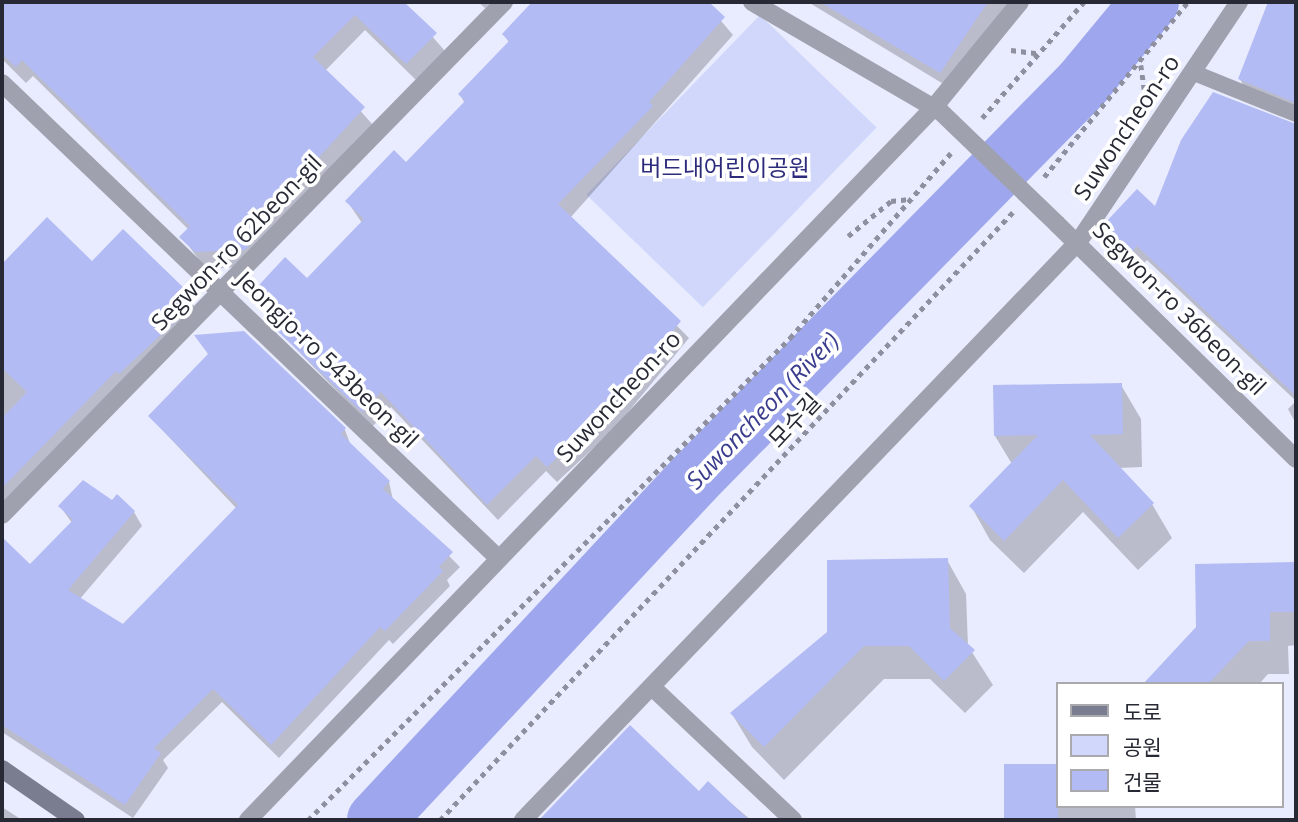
<!DOCTYPE html>
<meta charset="utf-8">
<style>
body{margin:0}
#map{position:relative;width:1298px;height:822px;overflow:hidden;background:#e9ecfe;font-family:"Open Sans","Noto Sans KR",sans-serif}
div>[style]{position:absolute}
.green>*{inset:0;background:#d1d7fa;transform-origin:0 0}
.shadow>*{inset:0;background:#0003}
.river>*{height:58px;margin:-29px;padding:0 29px;transform-origin:29px;border-radius:29px;background:#9ea7ee}
.building>*{inset:0;background:#b3bbf5;transform-origin:0 0}
.path>*{height:4.5px;margin-top:-2.25px;transform-origin:0;background:repeating-linear-gradient(90deg,#8e909f 0 5px,transparent 0 10px)}
.lane>*{height:16px;margin:-8px;padding:0 8px;transform-origin:8px;border-radius:8px;background:#9fa1ae}
.street>*{height:18px;margin:-9px;padding:0 9px;transform-origin:9px;border-radius:9px;background:#9fa1ae}
.secondary>*{height:18px;margin:-9px;padding:0 9px;transform-origin:9px;border-radius:9px;background:#797d8f}
.street-bridge>*{height:18px;margin:-9px;padding:0 9px;transform-origin:9px;border-radius:9px;background:#9fa1ae}
span{translate:-50% -50%;white-space:nowrap;text-align:center;line-height:1.15;-webkit-text-stroke:7px #fff;paint-order:stroke}
.street-label{font-size:23px;color:#272934}
.park-label{font-size:23px;color:#2d2b7b}
.water-label{font-size:24px;color:#3a3c8d;font-style:italic}
.frame{position:absolute;inset:0;border:4px solid #272934;pointer-events:none}
.legend{position:absolute;left:1056px;top:682px;width:228px;height:126px;box-sizing:border-box;background:#fff;border:2px solid #a9a9ae;margin:0;padding:9px 12px;list-style:none;font-size:21px;color:#272934}
.legend li{display:flex;align-items:center;gap:14px;height:35px}
.legend b{width:35px;border:2px solid #a9a9ae}
</style>
<div id="map">
<div class="green">
<i style="left:760px;top:15px;width:162px;height:250px;rotate:44deg"></i>
</div>
<div class="shadow">
<i style="clip-path:polygon(7px 2px,402px 2px,445px 51px,416px 80px,365px 30px,325px 71px,373px 125px,255px 266px,206px 269px,182px 237px,189px 230px,33px 76px,26px 83px,2px 59px,2px 7px)"></i>
<i style="clip-path:polygon(478px 2px,492px 2px,485px 8px)"></i>
<i style="clip-path:polygon(534px 2px,705px 2px,733px 35px,570px 218px,689px 338px,615px 428px,557px 482px,546px 471px,498px 520px,391px 407px,372px 427px,268px 320px,362px 223px,347px 201px,406px 165px,465px 104px,460px 94px,509px 43px,504px 34px)"></i>
<i style="clip-path:polygon(808px 2px,1010px 2px,950px 88px)"></i>
<i style="clip-path:polygon(1270px 2px,1296px 2px,1296px 114px,1248px 94px,1240px 79px)"></i>
<i style="clip-path:polygon(1296px 124px,1296px 424px,1288px 409px,1296px 401px,1147px 260px,1134px 274px,1108px 242px)"></i>
<i style="clip-path:polygon(47px 220px,92px 264px,185px 291px,194px 306px,191px 328px,2px 519px,2px 267px)"></i>
<i style="clip-path:polygon(244px 332px,345px 430px,351px 446px,389px 482px,393px 500px,460px 567px,447px 580px,450px 586px,393px 644px,389px 640px,279px 758px,222px 702px,163px 760px,168px 768px,133px 818px,2px 732px,2px 540px,30px 567px,72px 523px,60px 506px,112px 502px,134px 512px,142px 526px,79px 600px,119px 628px,237px 509px,150px 417px)"></i>
<i style="clip-path:polygon(1121px 385px,1141px 419px,1142px 467px,1118px 468px,1152px 504px,1172px 538px,1138px 570px,1083px 512px,1024px 573px,990px 540px,971px 506px,1012px 464px,995px 436px)"></i>
<i style="clip-path:polygon(947px 560px,966px 594px,968px 646px,993px 685px,965px 713px,930px 679px,884px 679px,784px 780px,752px 747px,732px 714px,828px 633px)"></i>
<i style="clip-path:polygon(1296px 564px,1296px 645px,1288px 646px,1289px 674px,1268px 674px,1259px 684px,1145px 684px,1198px 627px,1197px 566px)"></i>
<i style="clip-path:polygon(630px 728px,699px 793px,708px 784px,751px 820px,540px 820px)"></i>
<i style="clip-path:polygon(1058px 766px,1058px 806px,1135px 806px,1136px 820px,1005px 820px,1006px 769px)"></i>
<i style="clip-path:polygon(2px 807px,22px 820px,2px 820px)"></i>
</div>
<div class="river">
<i style="left:376px;top:820px;width:466px;rotate:-47deg"></i>
<i style="left:694px;top:479px;width:555px;rotate:-45.51deg"></i>
<i style="left:1083px;top:83px;width:105px;rotate:-50.4deg"></i>
</div>
<div class="building">
<i style="clip-path:polygon(2px 2px,404px 2px,437px 33px,406px 64px,355px 15px,313px 57px,365px 107px,276px 204px,281px 209px,245px 250px,195px 252px,179px 237px,190px 226px,22px 60px,16px 67px,2px 54px)"></i>
<i style="clip-path:polygon(532px 2px,709px 2px,725px 17px,649px 102px,653px 106px,558px 204px,681px 321px,606px 412px,547px 467px,536px 456px,487px 505px,381px 392px,362px 412px,267px 321px,260px 284px,285px 257px,307px 278px,364px 219px,345px 201px,394px 150px,406px 162px,465px 101px,458px 94px,509px 41px,502px 34px)"></i>
<i style="clip-path:polygon(820px 2px,988px 2px,940px 73px)"></i>
<i style="clip-path:polygon(1268px 2px,1296px 2px,1296px 103px,1238px 79px)"></i>
<i style="clip-path:polygon(1213px 92px,1296px 124px,1296px 396px,1137px 246px,1124px 260px,1106px 242px,1105px 223px,1137px 189px,1155px 206px,1181px 140px)"></i>
<i style="clip-path:polygon(47px 217px,92px 261px,123px 229px,186px 290px,183px 314px,119px 374px,116px 371px,2px 488px,2px 418px,27px 392px,2px 368px,2px 264px)"></i>
<i style="clip-path:polygon(244px 331px,346px 428px,341px 434px,390px 481px,383px 489px,453px 552px,439px 567px,443px 571px,385px 631px,380px 627px,271px 745px,213px 689px,154px 748px,161px 753px,125px 805px,2px 725px,2px 537px,30px 564px,73px 520px,58px 506px,83px 480px,112px 500px,117px 494px,135px 511px,68px 590px,123px 624px,238px 505px,148px 416px,208px 354px,194px 335px)"></i>
<i style="clip-path:polygon(1122px 383px,1123px 434px,1090px 435px,1154px 503px,1118px 538px,1063px 480px,1004px 541px,969px 506px,1038px 435px,994px 436px,993px 385px)"></i>
<i style="clip-path:polygon(948px 558px,950px 628px,975px 650px,944px 681px,909px 646px,864px 646px,764px 747px,730px 713px,827px 632px,827px 560px)"></i>
<i style="clip-path:polygon(1296px 562px,1296px 612px,1270px 612px,1270px 641px,1249px 641px,1208px 684px,1143px 684px,1196px 627px,1195px 564px)"></i>
<i style="clip-path:polygon(630px 725px,699px 791px,708px 781px,749px 820px,539px 820px)"></i>
<i style="left:1058px;top:764px;width:56px;height:54px;rotate:90deg"></i>
</div>
<div class="path">
<i style="left:1011px;top:50px;width:26px;rotate:7deg"></i>
<i style="left:1141px;top:65px;width:28px;rotate:82deg"></i>
<i style="left:982px;top:118px;width:154px;rotate:-48.7deg"></i>
<i style="left:1044px;top:177px;width:227px;rotate:-50.6deg"></i>
<i style="left:848px;top:236px;width:55px;rotate:-39.1deg"></i>
<i style="left:891px;top:201px;width:19px;rotate:-6deg"></i>
<i style="left:308px;top:820px;width:682px;rotate:-45deg"></i>
<i style="left:790px;top:338px;width:245px;rotate:-49deg"></i>
<i style="left:440px;top:820px;width:835px;rotate:-46.7deg"></i>
</div>
<div class="lane">
<i style="left:1192px;top:72px;width:112px;rotate:22deg"></i>
</div>
<div class="street">
<i style="left:752px;top:2px;width:219px;rotate:30.2deg"></i>
<i style="left:2px;top:83px;width:684px;rotate:43.76deg"></i>
<i style="left:1057px;top:224px;width:335px;rotate:44.5deg"></i>
<i style="left:2px;top:515px;width:718px;rotate:-45.62deg"></i>
<i style="left:652px;top:687px;width:194px;rotate:43.3deg"></i>
<i style="left:248px;top:820px;width:991px;rotate:-46.1deg"></i>
<i style="left:935px;top:106px;width:134px;rotate:-50.7deg"></i>
<i style="left:523px;top:820px;width:803px;rotate:-46.16deg"></i>
<i style="left:1079px;top:241px;width:288px;rotate:-56.2deg"></i>
</div>
<div class="secondary">
<i style="left:2px;top:769px;width:90px;rotate:34.6deg"></i>
</div>
<div class="street-bridge">
<i style="left:941px;top:112px;width:161px;rotate:44deg"></i>
</div>
<div class="street-label">
<span style="left:1126px;top:127px;rotate:-56deg">Suwoncheon-ro</span>
<span style="left:236px;top:242px;rotate:-46deg">Segwon-ro 62beon-gil</span>
<span style="left:1180px;top:308px;rotate:45deg">Segwon-ro 36beon-gil</span>
<span style="left:328px;top:359px;rotate:44deg">Jeongjo-ro 543beon-gil</span>
<span style="left:618px;top:396px;rotate:-47deg">Suwoncheon-ro</span>
<span style="left:794px;top:420px;rotate:-47deg">모수길</span>
</div>
<div class="park-label">
<span style="left:725px;top:167px">버드내어린이공원</span>
</div>
<div class="water-label">
<span style="left:762px;top:410px;rotate:-46deg">Suwoncheon (River)</span>
</div>
<div class="frame"></div>
<ul class="legend">
<li><b style="height:9px;background:#797d8f"></b>도로</li>
<li><b style="height:19px;background:#d1d7fa"></b>공원</li>
<li><b style="height:19px;background:#b3bbf5"></b>건물</li>
</ul>
</div>
